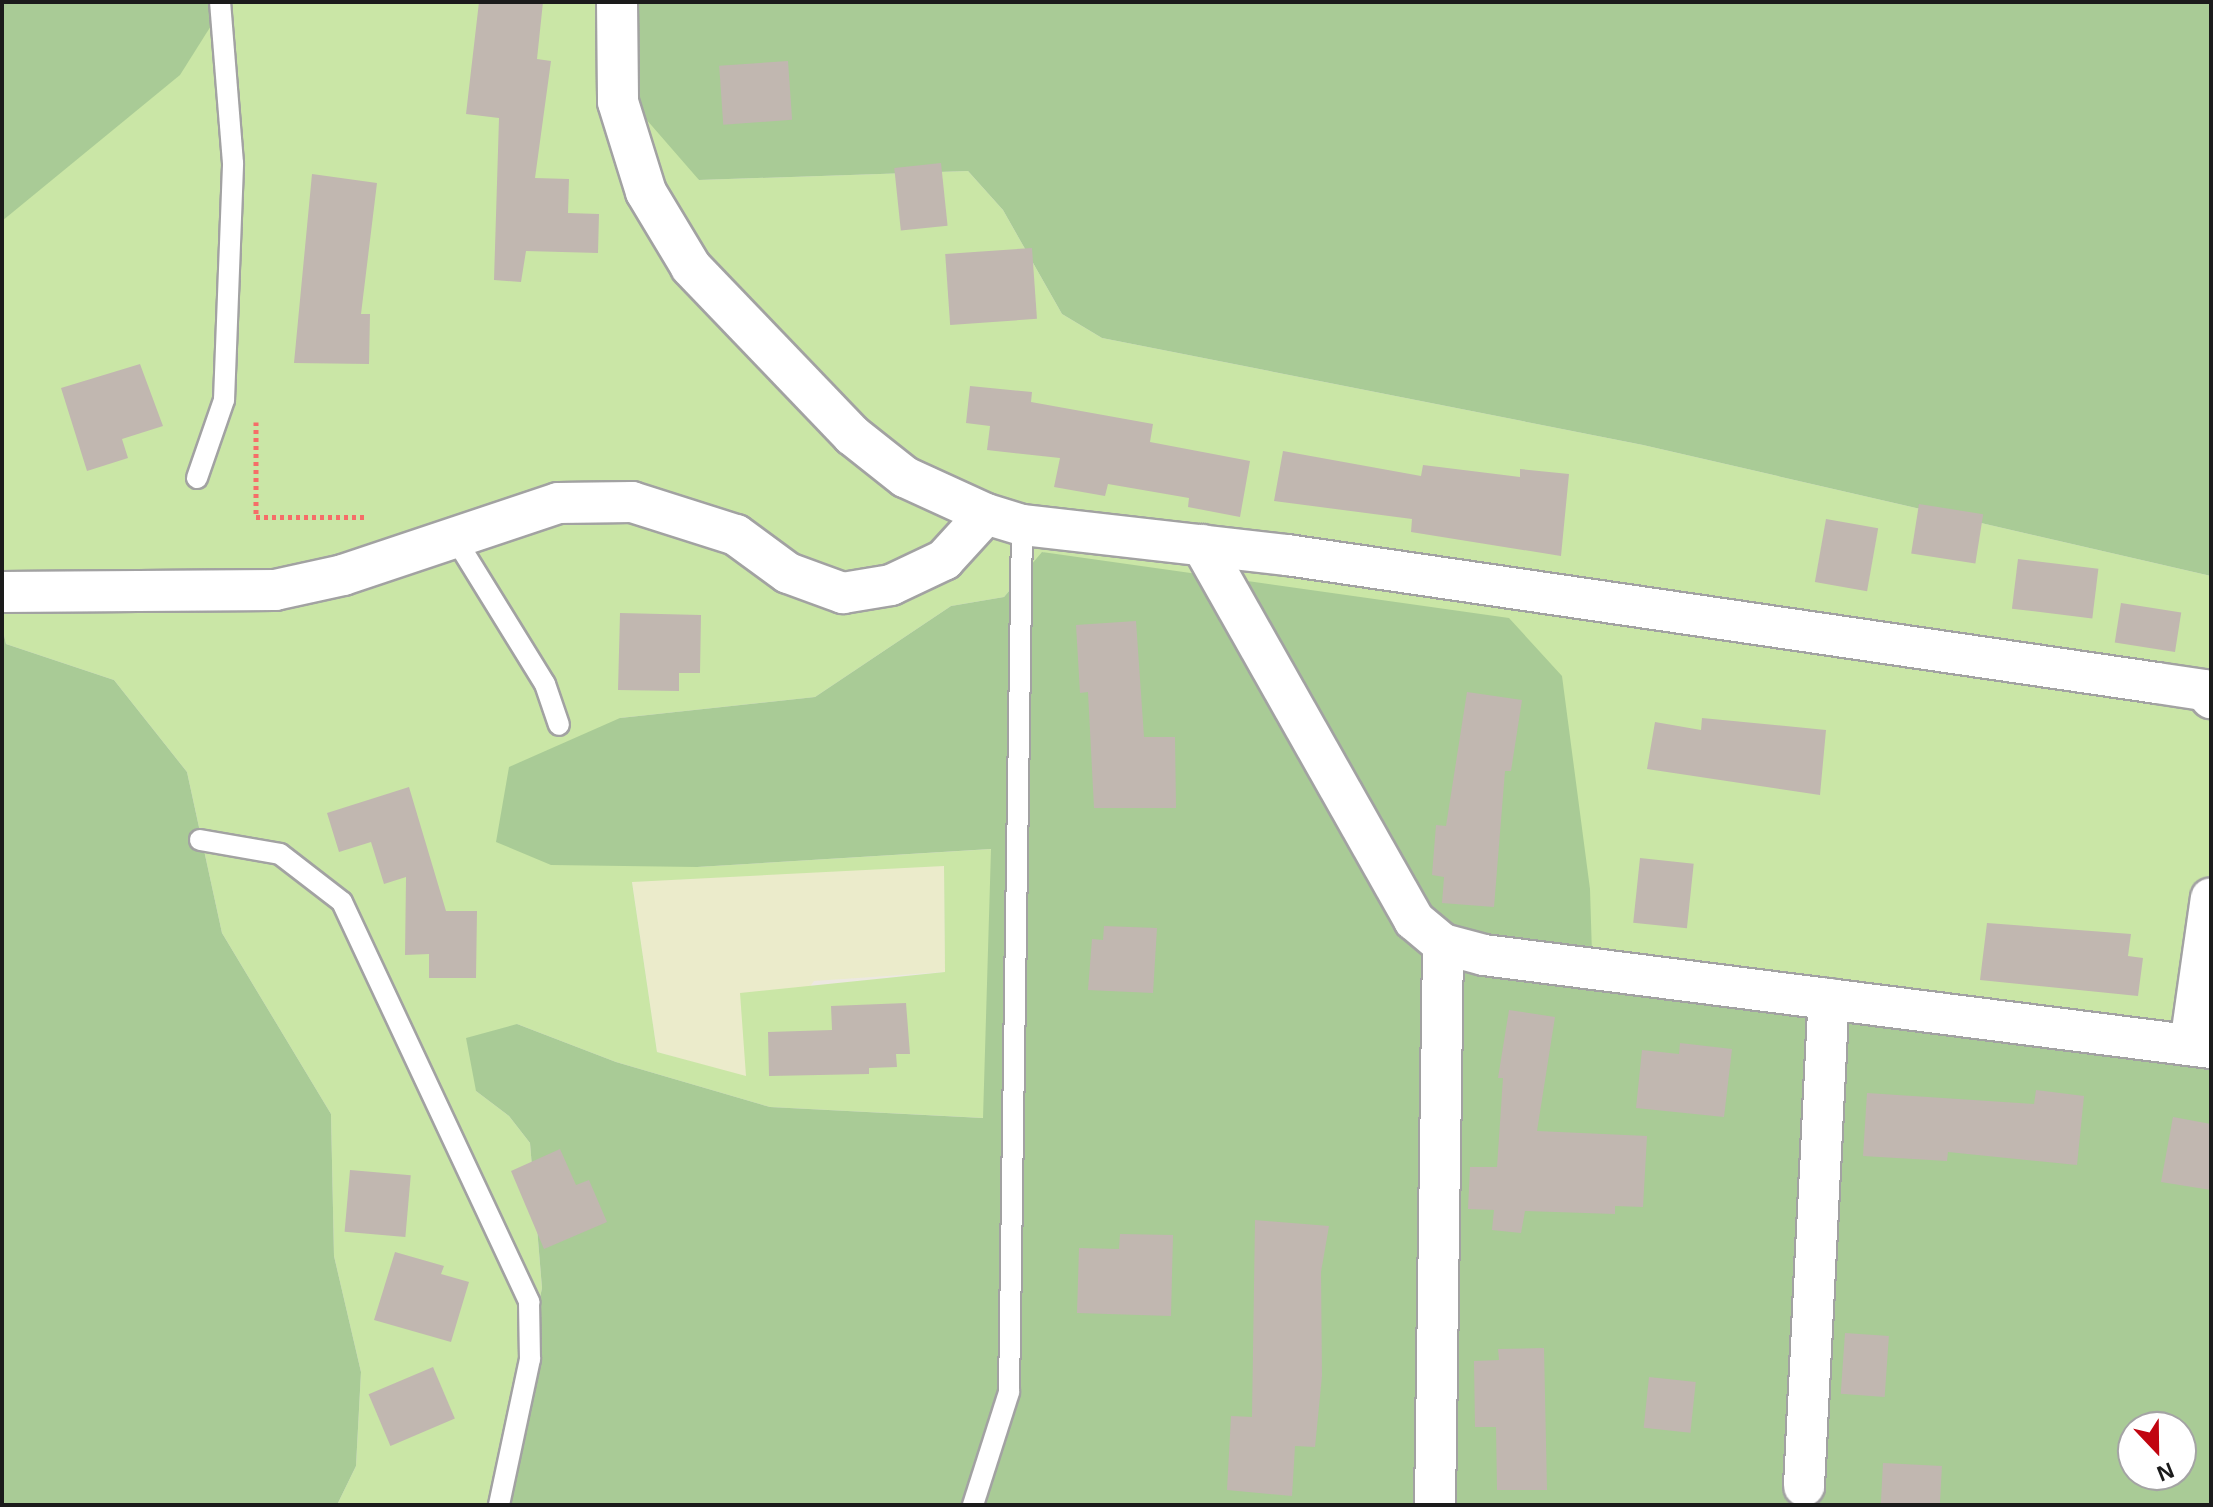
<!DOCTYPE html>
<style>
body{margin:0}
#map{position:relative;width:2213px;height:1507px;overflow:hidden;background:#ece8e0;font-family:Helvetica,sans-serif}
div>[style]{position:absolute}
.farmland>*{inset:0;background:#ebebcb}
.grass>*{inset:0;background:#cae6a6}
.forest>*{inset:0;background:#a9cb96}
.building>*{inset:0;background:#c1b7b0;transform-origin:0 0}
.path>*{height:5px;margin-top:-2.5px;transform-origin:0;background:repeating-linear-gradient(90deg,#f66d68 0 4px,transparent 0 8px)}
.roads{filter:drop-shadow(2px 0 #a2a2a2) drop-shadow(-2px 0 #a2a2a2) drop-shadow(0 2px #a2a2a2) drop-shadow(0 -2px #a2a2a2)}
.lane>*{height:20px;margin:-10px;padding:0 10px;transform-origin:10px;border-radius:10px;background:#fff}
.street>*{height:40px;margin:-20px;padding:0 20px;transform-origin:20px;border-radius:20px;background:#fff}
span{translate:-50% -50%;white-space:nowrap;text-align:center;line-height:1.15;-webkit-text-stroke:7px #fff;paint-order:stroke}
.frame{position:absolute;inset:0;border:4px solid #1b1b1b;pointer-events:none}
.north{position:absolute;left:2117px;top:1411px;width:80px;height:80px;box-sizing:border-box;background:#fff;border:2px solid #a4a4a4;border-radius:50%;rotate:158deg;font-size:22px;font-weight:700;line-height:32px;text-align:center;color:#1b1b1b}
.north::after{content:'';display:block;margin:auto;width:28px;height:36px;background:#c10510;clip-path:polygon(50% 0,100% 100%,50% 72%,0 100%)}
</style>
<div id="map">
<div class="farmland">
<i style="clip-path:polygon(944px 865px,945px 972px,814px 981px,746px 1077px,657px 1052px,632px 881px)"></i>
</div>
<div class="grass">
<i style="clip-path:polygon(evenodd,226px 2px,624px 2px,699px 180px,968px 171px,1003px 210px,1062px 314px,1102px 338px,1643px 445px,2211px 576px,2211px 1069px,1593px 987px,1043px 552px,1004px 597px,951px 606px,815px 697px,620px 718px,697px 867px,992px 849px,984px 1118px,770px 1107px,616px 1062px,517px 1024px,476px 1091px,509px 1116px,530px 1143px,542px 1288px,497px 1505px,337px 1505px,356px 1466px,361px 1372px,334px 1256px,331px 1114px,222px 933px,187px 772px,114px 680px,6px 644px,2px 626px,2px 221px,226px 2px,944px 866px,945px 972px,740px 993px,746px 1076px,657px 1052px,632px 882px,944px 866px)"></i>
</div>
<div class="forest">
<i style="clip-path:polygon(2px 2px,226px 2px,180px 75px,2px 221px)"></i>
<i style="clip-path:polygon(624px 2px,2211px 2px,2211px 576px,1643px 445px,1102px 338px,1062px 314px,1003px 210px,968px 171px,699px 180px,632px 103px)"></i>
<i style="clip-path:polygon(evenodd,1042px 552px,1509px 618px,1562px 676px,1590px 889px,1593px 987px,2211px 1069px,2211px 1505px,497px 1505px,542px 1288px,530px 1143px,509px 1116px,476px 1091px,466px 1038px,517px 1024px,616px 1062px,770px 1107px,983px 1118px,991px 849px,697px 867px,551px 865px,496px 842px,509px 767px,620px 718px,815px 697px,951px 606px,1004px 597px,1042px 552px,2133px 1427px,2181px 1427px,2181px 1475px,2133px 1475px,2133px 1427px)"></i>
<i style="clip-path:polygon(2px 626px,6px 644px,114px 680px,187px 772px,222px 933px,331px 1114px,334px 1256px,361px 1372px,356px 1466px,337px 1505px,2px 1505px)"></i>
</div>
<div class="building">
<i style="clip-path:polygon(479px 2px,543px 2px,537px 59px,551px 61px,535px 178px,569px 179px,568px 213px,599px 214px,598px 253px,526px 251px,521px 282px,494px 280px,499px 118px,466px 114px)"></i>
<i style="left:788px;top:61px;width:59px;height:69px;rotate:86deg"></i>
<i style="left:941px;top:163px;width:63px;height:47px;rotate:84deg"></i>
<i style="clip-path:polygon(312px 174px,377px 183px,361px 314px,370px 314px,369px 364px,294px 363px)"></i>
<i style="left:1032px;top:248px;width:71px;height:87px;rotate:86deg"></i>
<i style="clip-path:polygon(140px 364px,163px 426px,122px 439px,128px 458px,87px 471px,61px 388px)"></i>
<i style="clip-path:polygon(970px 386px,1032px 392px,1031px 402px,1153px 424px,1150px 442px,1250px 461px,1240px 517px,1188px 507px,1189px 498px,1108px 484px,1105px 496px,1054px 487px,1060px 458px,987px 450px,990px 426px,966px 423px)"></i>
<i style="clip-path:polygon(1283px 451px,1421px 476px,1423px 465px,1520px 477px,1520px 469px,1569px 474px,1561px 556px,1411px 532px,1412px 519px,1274px 501px)"></i>
<i style="left:1919px;top:504px;width:65px;height:50px;rotate:9deg"></i>
<i style="left:1826px;top:519px;width:53px;height:64px;rotate:10deg"></i>
<i style="left:2018px;top:559px;width:81px;height:50px;rotate:7deg"></i>
<i style="left:2121px;top:603px;width:61px;height:40px;rotate:9deg"></i>
<i style="clip-path:polygon(620px 613px,701px 615px,700px 673px,679px 673px,679px 691px,618px 690px)"></i>
<i style="clip-path:polygon(1136px 621px,1144px 737px,1175px 737px,1176px 808px,1094px 808px,1088px 692px,1080px 693px,1076px 625px)"></i>
<i style="clip-path:polygon(1467px 692px,1522px 700px,1511px 771px,1505px 771px,1494px 907px,1442px 903px,1444px 877px,1432px 875px,1436px 825px,1446px 826px)"></i>
<i style="clip-path:polygon(1702px 718px,1826px 730px,1820px 795px,1647px 769px,1655px 722px,1701px 730px)"></i>
<i style="clip-path:polygon(409px 787px,446px 911px,477px 911px,476px 978px,429px 978px,429px 954px,405px 955px,406px 877px,384px 884px,371px 842px,339px 852px,327px 813px)"></i>
<i style="left:1640px;top:858px;width:54px;height:65px;rotate:6deg"></i>
<i style="clip-path:polygon(1987px 923px,2131px 934px,2128px 956px,2143px 958px,2138px 996px,1980px 980px)"></i>
<i style="clip-path:polygon(1104px 926px,1157px 928px,1153px 993px,1088px 990px,1092px 939px,1103px 940px)"></i>
<i style="clip-path:polygon(906px 1003px,910px 1054px,896px 1054px,897px 1067px,869px 1068px,869px 1074px,769px 1076px,768px 1032px,832px 1030px,831px 1006px)"></i>
<i style="clip-path:polygon(1509px 1010px,1555px 1017px,1537px 1131px,1647px 1136px,1643px 1207px,1615px 1206px,1615px 1214px,1525px 1211px,1521px 1233px,1492px 1230px,1494px 1210px,1468px 1209px,1470px 1167px,1497px 1167px,1503px 1078px,1498px 1078px)"></i>
<i style="clip-path:polygon(1680px 1043px,1732px 1049px,1724px 1117px,1636px 1108px,1642px 1050px,1679px 1054px)"></i>
<i style="clip-path:polygon(2036px 1090px,2084px 1096px,2077px 1165px,1948px 1152px,1947px 1161px,1863px 1156px,1867px 1093px,2034px 1104px)"></i>
<i style="clip-path:polygon(2173px 1117px,2211px 1124px,2211px 1190px,2161px 1182px)"></i>
<i style="clip-path:polygon(560px 1149px,576px 1185px,589px 1180px,607px 1222px,544px 1249px,511px 1171px)"></i>
<i style="left:350px;top:1170px;width:61px;height:62px;rotate:5deg"></i>
<i style="clip-path:polygon(1255px 1220px,1329px 1226px,1321px 1272px,1322px 1376px,1315px 1447px,1295px 1446px,1292px 1496px,1227px 1490px,1231px 1416px,1252px 1417px)"></i>
<i style="clip-path:polygon(1120px 1234px,1173px 1235px,1171px 1316px,1077px 1313px,1079px 1248px,1119px 1249px)"></i>
<i style="clip-path:polygon(395px 1252px,444px 1266px,441px 1274px,469px 1282px,451px 1342px,374px 1320px)"></i>
<i style="left:1845px;top:1333px;width:44px;height:61px;rotate:4deg"></i>
<i style="clip-path:polygon(1544px 1348px,1547px 1490px,1497px 1490px,1496px 1427px,1475px 1427px,1474px 1361px,1499px 1360px,1498px 1349px)"></i>
<i style="left:433px;top:1367px;width:56px;height:70px;rotate:67deg"></i>
<i style="left:1649px;top:1377px;width:47px;height:51px;rotate:6deg"></i>
<i style="left:1883px;top:1463px;width:59px;height:42px;rotate:3deg"></i>
</div>
<div class="path">
<i style="left:256px;top:422px;width:95px;rotate:90deg"></i>
<i style="left:256px;top:517px;width:108px"></i>
</div>
<div class="roads">
<div class="lane">
<i style="left:197px;top:478px;width:83px;rotate:-70.9deg"></i>
<i style="left:224px;top:400px;width:237px;rotate:-87.8deg"></i>
<i style="left:233px;top:163px;width:162px;rotate:-94.6deg"></i>
<i style="left:453px;top:535px;width:175px;rotate:58.3deg"></i>
<i style="left:545px;top:684px;width:43px;rotate:71.1deg"></i>
<i style="left:200px;top:840px;width:81px;rotate:9.9deg"></i>
<i style="left:280px;top:854px;width:78px;rotate:37.7deg"></i>
<i style="left:342px;top:902px;width:442px;rotate:64.9deg"></i>
<i style="left:529px;top:1302px;width:57px;rotate:89deg"></i>
<i style="left:530px;top:1359px;width:149px;rotate:102deg"></i>
<i style="left:973px;top:1505px;width:119px;rotate:-72.3deg"></i>
<i style="left:1009px;top:1392px;width:867px;rotate:-89.14deg"></i>
</div>
<div class="street">
<i style="left:617px;top:2px;width:100px;rotate:89.4deg"></i>
<i style="left:618px;top:102px;width:94px;rotate:72.7deg"></i>
<i style="left:646px;top:192px;width:87px;rotate:59deg"></i>
<i style="left:691px;top:267px;width:233px;rotate:46.2deg"></i>
<i style="left:852px;top:435px;width:68px;rotate:38.4deg"></i>
<i style="left:905px;top:477px;width:89px;rotate:24.6deg"></i>
<i style="left:986px;top:514px;width:38px;rotate:17deg"></i>
<i style="left:1022px;top:525px;width:267px;rotate:6.5deg"></i>
<i style="left:1287px;top:555px;width:879px;rotate:8.37deg"></i>
<i style="left:2157px;top:683px;width:48px;rotate:8.5deg"></i>
<i style="left:2204px;top:690px;width:11px;rotate:49deg"></i>
<i style="left:1202px;top:545px;width:431px;rotate:60.5deg"></i>
<i style="left:1414px;top:920px;width:38px;rotate:40deg"></i>
<i style="left:1443px;top:944px;width:42px;rotate:15deg"></i>
<i style="left:1484px;top:955px;width:733px;rotate:7.29deg"></i>
<i style="left:2px;top:592px;width:273px;rotate:-0.4deg"></i>
<i style="left:275px;top:590px;width:70px;rotate:-12.4deg"></i>
<i style="left:343px;top:575px;width:227px;rotate:-18.5deg"></i>
<i style="left:558px;top:503px;width:74px;rotate:-0.8deg"></i>
<i style="left:632px;top:502px;width:109px;rotate:17.6deg"></i>
<i style="left:736px;top:535px;width:64px;rotate:36.2deg"></i>
<i style="left:788px;top:573px;width:59px;rotate:20deg"></i>
<i style="left:843px;top:593px;width:49px;rotate:-9.5deg"></i>
<i style="left:891px;top:585px;width:59px;rotate:-25.3deg"></i>
<i style="left:944px;top:560px;width:62px;rotate:-47.6deg"></i>
<i style="left:2190px;top:1045px;width:148px;rotate:-81.9deg"></i>
<i style="left:1804px;top:1486px;width:488px;rotate:-87.1deg"></i>
<i style="left:1435px;top:1505px;width:561px;rotate:-89.18deg"></i>
</div>
</div>
<div class="frame"></div>
<div class="north">N</div>
</div>
